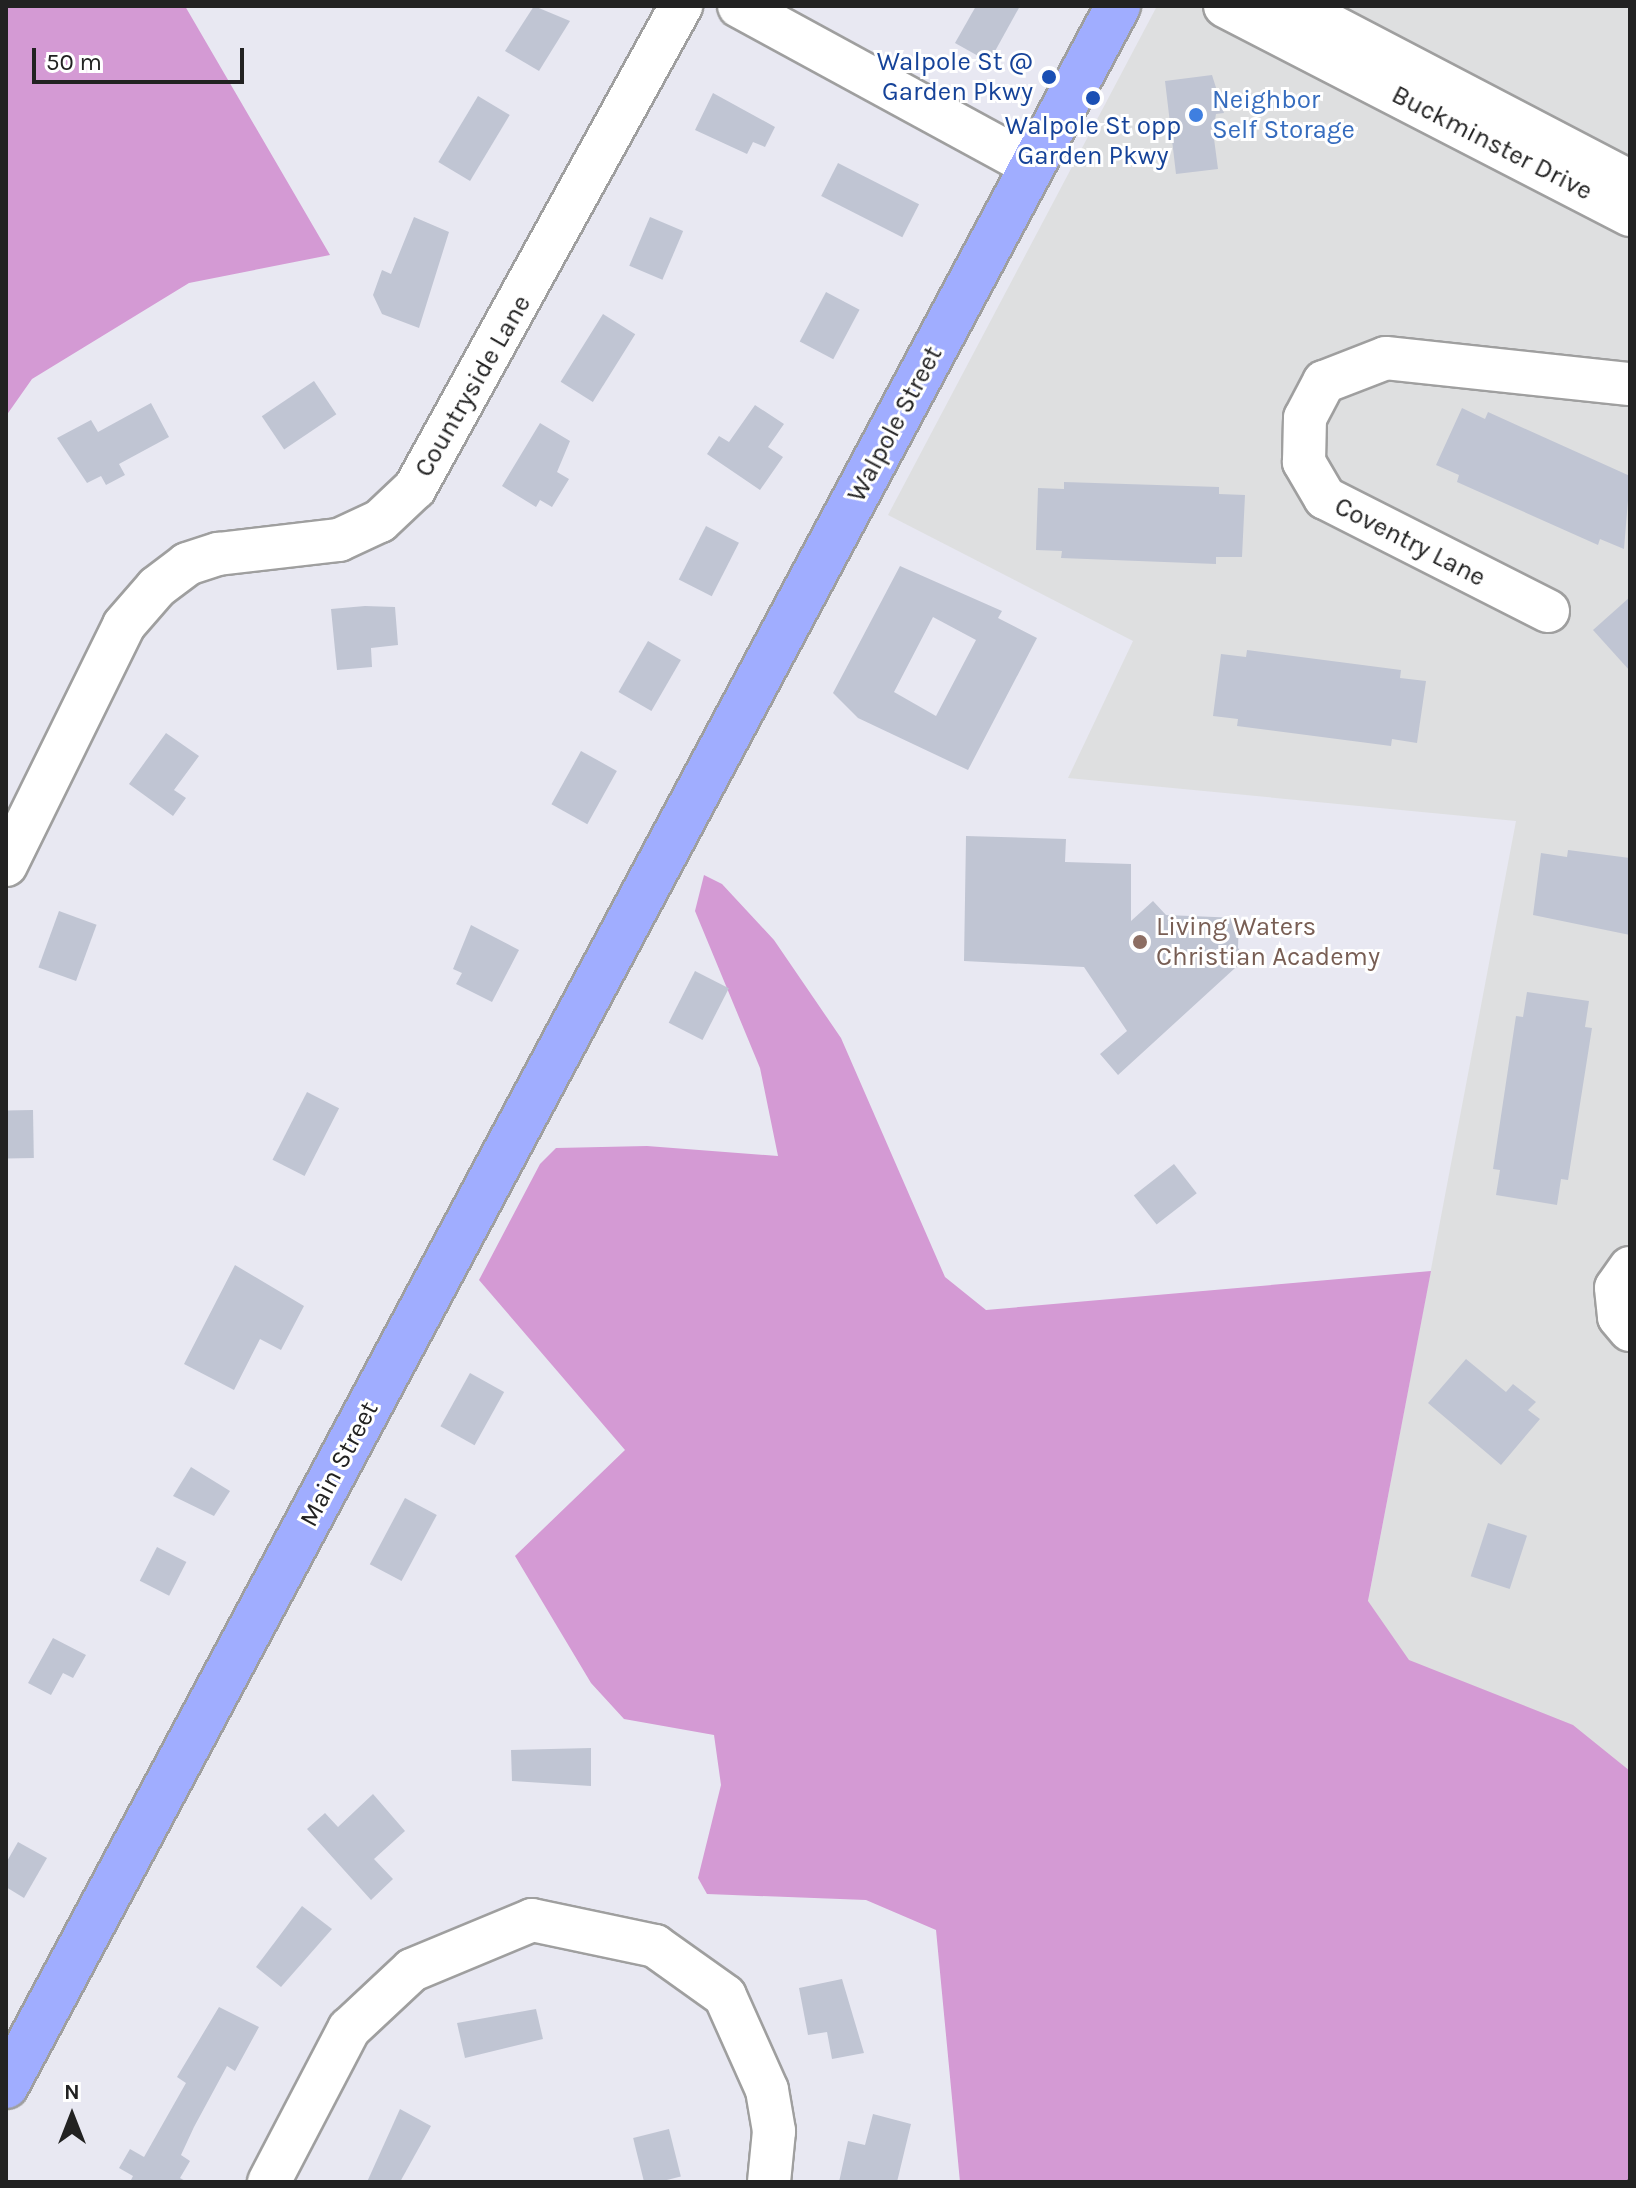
<!DOCTYPE html>
<style>
body{margin:0}
#map{position:relative;width:1636px;height:2188px;overflow:hidden;background:#e8e8f2;font-family:Karla,sans-serif}
div>[style]{position:absolute}
.residential>*{inset:0;background:#dedfe0}
.forest>*{inset:0;background:#d49ad4}
.building>*{inset:0;background:#c0c5d3;transform-origin:0 0}
.roads{filter:drop-shadow(2px 0 #9f9f9f) drop-shadow(-2px 0 #9f9f9f) drop-shadow(0 2px #9f9f9f) drop-shadow(0 -2px #9f9f9f)}
.minor>*{height:42px;margin:-21px;padding:0 21px;transform-origin:21px;border-radius:21px;background:#fff}
.major>*{height:44px;margin:-22px;padding:0 22px;transform-origin:22px;border-radius:22px;background:#a0adff}
.rail>*{height:6px;margin-top:-3px;transform-origin:0;background:repeating-linear-gradient(90deg,#707070 0 16px,transparent 0 32px)}
.dots>*{width:22px;height:22px;translate:-50% -50%;box-sizing:border-box;border:4px solid #fff;border-radius:50%}
span{translate:-50% -50%;white-space:nowrap;text-align:center;line-height:1.15;-webkit-text-stroke:6px #fff;paint-order:stroke}
.transit-label{font-size:26px;color:#164399}
.right{translate:-100% -50%;text-align:right}
.shop-label{font-size:26px;color:#366cbe}
.left{translate:0 -50%;text-align:left}
.street-label{font-size:26px;color:#222}
.education-label{font-size:26px;color:#785e54}
.frame{position:absolute;inset:0;border:8px solid #222;pointer-events:none}
.north{position:absolute;left:32px;top:2076px;width:80px;height:80px;-webkit-text-stroke:6px #fff;paint-order:stroke;rotate:0deg;font-size:22px;font-weight:700;line-height:32px;text-align:center;color:#222}
.north::after{content:'';display:block;margin:auto;width:28px;height:36px;background:#222;clip-path:polygon(50% 0,100% 100%,50% 72%,0 100%)}
.scale{position:absolute;left:32px;top:48px;width:212px;height:36px;box-sizing:border-box;border:4px solid #222;border-top:0;padding-left:10px;font-size:24px;line-height:28px;white-space:nowrap;color:#222;-webkit-text-stroke:6px #fff;paint-order:stroke}
</style>
<div id="map">
<div class="residential">
<i style="clip-path:polygon(1157px 6px,1630px 6px,1630px 1898px,1355px 1670px,1516px 821px,1068px 778px,1133px 641px,888px 515px)"></i>
</div>
<div class="forest">
<i style="clip-path:polygon(6px 6px,185px 6px,330px 255px,189px 283px,32px 379px,6px 416px)"></i>
<i style="clip-path:polygon(704px 875px,722px 884px,774px 940px,841px 1038px,945px 1277px,986px 1310px,1431px 1271px,1368px 1601px,1409px 1660px,1573px 1725px,1630px 1771px,1630px 2182px,960px 2182px,936px 1930px,866px 1900px,707px 1894px,698px 1878px,721px 1785px,714px 1735px,624px 1719px,591px 1683px,515px 1556px,625px 1450px,479px 1280px,540px 1164px,556px 1148px,647px 1146px,778px 1156px,760px 1068px,695px 911px)"></i>
</div>
<div class="building">
<i style="clip-path:polygon(534px 6px,570px 21px,539px 71px,505px 51px)"></i>
<i style="clip-path:polygon(976px 6px,1020px 6px,989px 62px,955px 43px)"></i>
<i style="clip-path:polygon(1212px 75px,1224px 113px,1216px 114px,1213px 131px,1218px 169px,1176px 174px,1165px 81px)"></i>
<i style="clip-path:polygon(713px 93px,775px 127px,765px 147px,753px 142px,747px 154px,695px 130px)"></i>
<i style="left:478px;top:96px;width:37px;height:77px;rotate:31deg"></i>
<i style="left:838px;top:163px;width:91px;height:37px;rotate:27deg"></i>
<i style="clip-path:polygon(414px 217px,449px 232px,419px 328px,382px 314px,373px 295px,382px 270px,391px 274px)"></i>
<i style="left:650px;top:217px;width:36px;height:53px;rotate:23deg"></i>
<i style="left:826px;top:292px;width:38px;height:56px;rotate:28deg"></i>
<i style="left:603px;top:314px;width:38px;height:80px;rotate:32deg"></i>
<i style="left:314px;top:381px;width:40px;height:63px;rotate:56deg"></i>
<i style="clip-path:polygon(151px 403px,169px 437px,119px 464px,125px 475px,106px 485px,101px 476px,87px 483px,57px 438px,91px 420px,98px 432px)"></i>
<i style="clip-path:polygon(755px 405px,784px 424px,768px 447px,783px 457px,760px 490px,707px 454px,719px 436px,729px 442px)"></i>
<i style="clip-path:polygon(1462px 408px,1485px 419px,1488px 412px,1630px 476px,1624px 549px,1600px 539px,1598px 545px,1457px 482px,1459px 475px,1436px 465px)"></i>
<i style="clip-path:polygon(540px 423px,570px 441px,557px 472px,569px 479px,552px 507px,540px 500px,536px 507px,502px 486px)"></i>
<i style="clip-path:polygon(1064px 482px,1219px 487px,1219px 494px,1245px 495px,1242px 557px,1216px 557px,1216px 564px,1061px 558px,1062px 551px,1036px 550px,1038px 488px,1064px 489px)"></i>
<i style="left:706px;top:526px;width:37px;height:60px;rotate:27deg"></i>
<i style="clip-path:polygon(evenodd,900px 566px,1002px 611px,998px 618px,1037px 638px,968px 770px,858px 718px,833px 693px,900px 566px,933px 617px,976px 640px,936px 716px,894px 692px,933px 617px)"></i>
<i style="clip-path:polygon(1630px 597px,1630px 671px,1593px 630px)"></i>
<i style="clip-path:polygon(365px 606px,395px 607px,398px 645px,371px 648px,372px 667px,337px 670px,331px 609px)"></i>
<i style="left:648px;top:641px;width:38px;height:59px;rotate:30deg"></i>
<i style="clip-path:polygon(1247px 650px,1401px 670px,1400px 678px,1426px 681px,1417px 743px,1392px 739px,1391px 746px,1237px 726px,1238px 719px,1213px 716px,1221px 654px,1246px 657px)"></i>
<i style="clip-path:polygon(166px 733px,199px 756px,174px 790px,186px 798px,173px 816px,129px 784px)"></i>
<i style="left:581px;top:751px;width:41px;height:61px;rotate:29deg"></i>
<i style="clip-path:polygon(966px 836px,1066px 839px,1065px 862px,1131px 864px,1131px 921px,1153px 901px,1166px 915px,1239px 918px,1238px 948px,1246px 958px,1118px 1075px,1100px 1054px,1127px 1031px,1084px 967px,964px 961px)"></i>
<i style="clip-path:polygon(1568px 850px,1630px 858px,1630px 935px,1533px 915px,1541px 853px,1567px 857px)"></i>
<i style="left:59px;top:911px;width:40px;height:60px;rotate:20deg"></i>
<i style="clip-path:polygon(471px 925px,519px 950px,492px 1002px,456px 984px,462px 973px,453px 969px)"></i>
<i style="left:695px;top:971px;width:38px;height:58px;rotate:27deg"></i>
<i style="clip-path:polygon(1527px 992px,1589px 1001px,1585px 1027px,1592px 1028px,1568px 1180px,1561px 1179px,1557px 1205px,1496px 1195px,1500px 1170px,1493px 1169px,1516px 1016px,1523px 1017px)"></i>
<i style="left:307px;top:1092px;width:36px;height:76px;rotate:27deg"></i>
<i style="left:33px;top:1110px;width:48px;height:27px;rotate:89deg"></i>
<i style="left:1174px;top:1164px;width:37px;height:51px;rotate:52deg"></i>
<i style="clip-path:polygon(235px 1265px,304px 1306px,281px 1350px,260px 1339px,234px 1390px,184px 1364px)"></i>
<i style="clip-path:polygon(1466px 1359px,1506px 1392px,1513px 1384px,1536px 1402px,1528px 1410px,1540px 1419px,1501px 1465px,1428px 1403px)"></i>
<i style="left:470px;top:1373px;width:39px;height:61px;rotate:29deg"></i>
<i style="clip-path:polygon(191px 1467px,230px 1491px,214px 1516px,173px 1496px)"></i>
<i style="left:405px;top:1498px;width:36px;height:75px;rotate:28deg"></i>
<i style="left:1488px;top:1523px;width:41px;height:56px;rotate:18deg"></i>
<i style="left:157px;top:1547px;width:33px;height:38px;rotate:27deg"></i>
<i style="clip-path:polygon(53px 1638px,86px 1655px,73px 1678px,63px 1673px,51px 1695px,28px 1683px)"></i>
<i style="clip-path:polygon(591px 1748px,591px 1786px,512px 1781px,511px 1750px)"></i>
<i style="clip-path:polygon(373px 1794px,405px 1831px,374px 1859px,393px 1879px,371px 1900px,307px 1829px,325px 1813px,338px 1827px)"></i>
<i style="clip-path:polygon(18px 1842px,47px 1858px,24px 1898px,6px 1887px,6px 1863px)"></i>
<i style="clip-path:polygon(302px 1906px,332px 1929px,281px 1987px,256px 1967px)"></i>
<i style="clip-path:polygon(842px 1979px,864px 2053px,832px 2059px,827px 2032px,808px 2035px,799px 1988px)"></i>
<i style="clip-path:polygon(219px 2007px,259px 2027px,235px 2071px,227px 2066px,194px 2127px,181px 2155px,190px 2161px,180px 2178px,187px 2182px,130px 2182px,133px 2176px,119px 2168px,130px 2149px,144px 2157px,186px 2083px,177px 2077px)"></i>
<i style="clip-path:polygon(536px 2009px,543px 2039px,465px 2058px,457px 2023px)"></i>
<i style="clip-path:polygon(400px 2109px,431px 2126px,400px 2182px,367px 2182px)"></i>
<i style="clip-path:polygon(873px 2114px,911px 2124px,897px 2182px,839px 2182px,848px 2141px,865px 2145px)"></i>
<i style="left:669px;top:2129px;width:49px;height:37px;rotate:76deg"></i>
</div>
<div class="roads">
<div class="minor">
<i style="left:739px;top:6px;width:334px;rotate:28.6deg"></i>
<i style="left:1225px;top:6px;width:456px;rotate:27.3deg"></i>
<i style="left:1294px;top:6px;width:379px;rotate:27.6deg"></i>
<i style="left:1548px;top:611px;width:250px;rotate:-153.1deg"></i>
<i style="left:1325px;top:498px;width:42px;rotate:-120.3deg"></i>
<i style="left:1304px;top:462px;width:44px;rotate:-88.7deg"></i>
<i style="left:1305px;top:418px;width:41px;rotate:-62.2deg"></i>
<i style="left:1324px;top:382px;width:66px;rotate:-21.2deg"></i>
<i style="left:1386px;top:358px;width:245px;rotate:6.1deg"></i>
<i style="left:6px;top:865px;width:267px;rotate:-63.8deg"></i>
<i style="left:124px;top:625px;width:50px;rotate:-49deg"></i>
<i style="left:157px;top:587px;width:38px;rotate:-37deg"></i>
<i style="left:187px;top:564px;width:33px;rotate:-18deg"></i>
<i style="left:218px;top:554px;width:122px;rotate:-6.6deg"></i>
<i style="left:339px;top:540px;width:45px;rotate:-24.9deg"></i>
<i style="left:380px;top:521px;width:48px;rotate:-43.3deg"></i>
<i style="left:415px;top:488px;width:551px;rotate:-61.11deg"></i>
<i style="left:1630px;top:1268px;width:24px;rotate:125deg"></i>
<i style="left:1616px;top:1288px;width:29px;rotate:84deg"></i>
<i style="left:1619px;top:1317px;width:17px;rotate:50deg"></i>
<i style="left:269px;top:2182px;width:173px;rotate:-62.4deg"></i>
<i style="left:349px;top:2029px;width:86px;rotate:-43.1deg"></i>
<i style="left:412px;top:1970px;width:130px;rotate:-22.6deg"></i>
<i style="left:532px;top:1920px;width:126px;rotate:11.9deg"></i>
<i style="left:655px;top:1946px;width:86px;rotate:35.5deg"></i>
<i style="left:725px;top:1996px;width:103px;rotate:65.9deg"></i>
<i style="left:767px;top:2090px;width:42px;rotate:80.3deg"></i>
<i style="left:774px;top:2131px;width:51px;rotate:95.6deg"></i>
</div>
<div class="major">
<i style="left:6px;top:2086px;width:2359px;rotate:-61.87deg"></i>
</div>
</div>
<div class="rail">
<i style="left:1629px;top:2182px;width:1px;rotate:-45deg"></i>
</div>
<div class="dots">
<i style="left:1049px;top:77px;background:#1a4fb4"></i>
<i style="left:1093px;top:98px;background:#1a4fb4"></i>
<i style="left:1196px;top:115px;background:#3f7fe0"></i>
<i style="left:1140px;top:942px;background:#8d6e63"></i>
</div>
<div class="transit-label">
<span class="right" style="left:1033px;top:77px">Walpole St @<br>Garden Pkwy</span>
<span style="left:1093px;top:141px">Walpole St opp<br>Garden Pkwy</span>
</div>
<div class="shop-label">
<span class="left" style="left:1212px;top:115px">Neighbor<br>Self Storage</span>
</div>
<div class="street-label">
<span style="left:1492px;top:143px;rotate:27deg">Buckminster Drive</span>
<span style="left:473px;top:386px;rotate:-60deg">Countryside Lane</span>
<span style="left:895px;top:424px;rotate:-62deg">Walpole Street</span>
<span style="left:1410px;top:542px;rotate:27deg">Coventry Lane</span>
<span style="left:339px;top:1464px;rotate:-62deg">Main Street</span>
</div>
<div class="education-label">
<span class="left" style="left:1156px;top:942px">Living Waters<br>Christian Academy</span>
</div>
<div class="frame"></div>
<div class="north">N</div>
<div class="scale">50 m</div>
</div>
